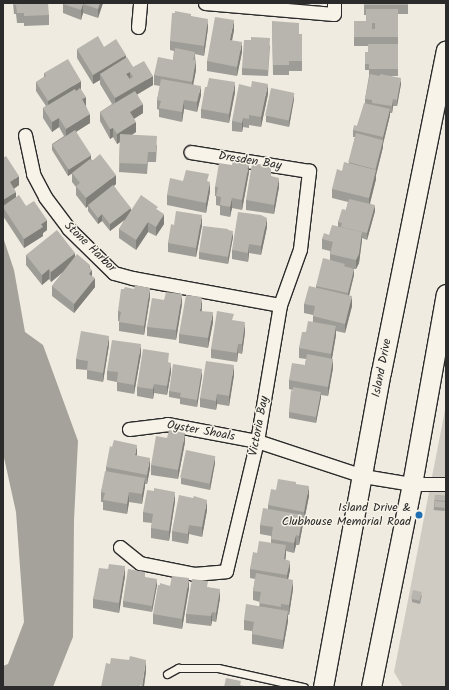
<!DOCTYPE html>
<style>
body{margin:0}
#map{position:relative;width:449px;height:690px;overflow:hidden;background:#efebe0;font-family:Kalam,sans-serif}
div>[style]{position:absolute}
.green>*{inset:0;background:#cfcbc2}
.water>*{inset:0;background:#a4a29a}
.roads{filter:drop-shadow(1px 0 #2b2b2b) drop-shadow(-1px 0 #2b2b2b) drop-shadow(0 1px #2b2b2b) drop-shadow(0 -1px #2b2b2b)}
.service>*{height:7px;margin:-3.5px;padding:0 3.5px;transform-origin:3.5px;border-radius:3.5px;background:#f7f3e8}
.minor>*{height:13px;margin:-6.5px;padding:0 6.5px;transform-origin:6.5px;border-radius:6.5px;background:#f7f3e8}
.secondary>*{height:19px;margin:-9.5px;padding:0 9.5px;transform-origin:9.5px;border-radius:9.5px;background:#f7f3e8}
.wall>*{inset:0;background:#9e9c96;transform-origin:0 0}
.shaded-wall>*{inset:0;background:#817f7a}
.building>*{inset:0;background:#b8b5ae;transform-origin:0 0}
.dots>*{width:11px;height:11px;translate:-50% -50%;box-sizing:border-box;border:2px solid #f7f3e8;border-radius:50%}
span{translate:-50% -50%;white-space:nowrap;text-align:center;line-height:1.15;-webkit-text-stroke:3px #f7f3e8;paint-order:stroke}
.street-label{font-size:12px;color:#2b2b2b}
.poi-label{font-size:12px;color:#2b2b2b}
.right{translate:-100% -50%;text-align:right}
.frame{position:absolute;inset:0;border:4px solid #2b2b2b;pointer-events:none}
</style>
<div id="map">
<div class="green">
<i style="clip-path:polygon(446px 405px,446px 687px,403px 687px,394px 672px)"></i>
</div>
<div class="water">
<i style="clip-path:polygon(3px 237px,14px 270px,25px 332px,43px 345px,78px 441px,74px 520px,73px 637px,53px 687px,3px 687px,3px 666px,8px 664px,24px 622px,16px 512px,3px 453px)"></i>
</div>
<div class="roads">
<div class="service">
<i style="left:167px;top:674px;width:13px;rotate:-29deg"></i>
<i style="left:178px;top:668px;width:40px"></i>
<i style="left:218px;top:668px;width:88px;rotate:12.5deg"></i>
</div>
<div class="minor">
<i style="left:205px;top:3px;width:129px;rotate:4.9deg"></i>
<i style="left:334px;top:14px;width:11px;rotate:-90deg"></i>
<i style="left:138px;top:27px;width:24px;rotate:-85deg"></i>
<i style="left:25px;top:135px;width:40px;rotate:78deg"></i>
<i style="left:33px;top:174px;width:26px;rotate:62deg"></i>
<i style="left:45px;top:197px;width:39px;rotate:53deg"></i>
<i style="left:68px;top:228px;width:64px;rotate:44.4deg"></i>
<i style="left:114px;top:273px;width:20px;rotate:15deg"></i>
<i style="left:133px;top:278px;width:149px;rotate:10.4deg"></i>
<i style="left:129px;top:429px;width:38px;rotate:-7deg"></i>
<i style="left:167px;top:424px;width:92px;rotate:10.7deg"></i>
<i style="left:257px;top:441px;width:112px;rotate:18.3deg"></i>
<i style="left:363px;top:476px;width:50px;rotate:9.3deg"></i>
<i style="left:412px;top:484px;width:34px"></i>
<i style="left:120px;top:547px;width:26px;rotate:39deg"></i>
<i style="left:140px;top:563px;width:55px;rotate:11.5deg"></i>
<i style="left:194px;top:574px;width:32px;rotate:-5deg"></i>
<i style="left:226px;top:571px;width:134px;rotate:-76.6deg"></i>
<i style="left:257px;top:441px;width:138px;rotate:-80.4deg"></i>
<i style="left:280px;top:305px;width:59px;rotate:-70.3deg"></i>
<i style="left:300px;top:249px;width:79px;rotate:-83.4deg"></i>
<i style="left:309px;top:171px;width:120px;rotate:-170.9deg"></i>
</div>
<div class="secondary">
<i style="left:323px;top:687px;width:320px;rotate:-79.6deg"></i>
<i style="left:381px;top:372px;width:328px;rotate:-78.6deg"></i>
<i style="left:371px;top:687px;width:207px;rotate:-78.6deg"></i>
<i style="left:412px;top:484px;width:193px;rotate:-79.9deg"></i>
</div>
</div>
<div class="wall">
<i style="clip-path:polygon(13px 3px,49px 15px,49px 25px,24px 26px,24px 23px,17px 23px,16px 14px,14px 14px)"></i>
<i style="clip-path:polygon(63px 3px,103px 3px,98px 18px,83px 13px,81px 20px,63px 13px)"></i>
<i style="clip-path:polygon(364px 3px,408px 3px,408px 14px,398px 14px,398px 76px,391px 76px,401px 84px,397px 106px,393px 106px,392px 113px,390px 113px,390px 115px,383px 144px,383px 147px,376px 175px,376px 179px,370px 203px,375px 211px,367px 240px,362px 238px,359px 263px,356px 269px,354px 269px,354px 275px,349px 295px,352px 306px,345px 333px,336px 331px,336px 335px,332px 358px,333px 368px,328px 396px,321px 395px,316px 423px,289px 418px,289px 412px,293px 390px,289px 389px,289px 380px,305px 365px,306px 359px,299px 358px,299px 348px,306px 332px,313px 321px,313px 315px,304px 313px,304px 304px,316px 288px,316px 286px,330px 260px,330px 251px,322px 249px,322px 239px,329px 235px,338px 226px,338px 222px,346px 210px,348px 202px,332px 198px,332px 189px,342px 171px,349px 163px,355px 137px,353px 137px,353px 130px,357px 126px,365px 103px,365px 99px,369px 76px,369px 70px,365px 70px,365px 52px,368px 52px,368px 46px,354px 46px,354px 21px,366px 21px,366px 15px,364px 15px)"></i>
<i style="clip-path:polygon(191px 16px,208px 28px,204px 56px,195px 54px,196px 70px,193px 84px,201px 95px,197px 112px,184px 109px,182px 122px,159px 117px,159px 110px,157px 109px,157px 100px,160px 86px,154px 85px,154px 75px,173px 60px,174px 51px,170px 50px,170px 41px)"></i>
<i style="clip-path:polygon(272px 21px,299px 34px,302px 34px,302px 71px,289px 71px,289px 75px,273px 75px)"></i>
<i style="clip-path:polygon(234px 30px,232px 41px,242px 52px,237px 76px,207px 71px,207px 61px)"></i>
<i style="clip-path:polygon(270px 45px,268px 76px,242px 75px,242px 68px)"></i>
<i style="clip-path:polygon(104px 47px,126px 58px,133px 67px,153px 85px,137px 94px,143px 113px,134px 119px,136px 132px,132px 135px,157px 145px,156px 162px,148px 162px,147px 174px,119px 172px,120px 142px,117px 144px,113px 137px,110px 139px,100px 121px,100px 112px,112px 104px,100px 84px,100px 80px,93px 84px,77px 58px,77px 49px)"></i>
<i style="clip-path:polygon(44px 73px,81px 90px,86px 106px,90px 123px,76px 132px,91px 159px,116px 184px,114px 186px,131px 211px,158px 210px,164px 224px,156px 236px,148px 232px,136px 250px,119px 238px,119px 229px,125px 219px,110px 231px,102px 221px,98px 224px,88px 211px,88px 206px,86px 208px,76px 195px,76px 187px,72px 182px,72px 173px,68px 176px,52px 150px,52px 144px,64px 136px,59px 127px,52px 132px,43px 118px,43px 108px,46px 106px,36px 91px,36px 82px,44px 77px)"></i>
<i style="clip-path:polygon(235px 92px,229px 123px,201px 118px,201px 109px)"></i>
<i style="clip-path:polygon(268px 94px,261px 127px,249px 125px,249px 128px,243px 127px,242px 132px,232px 131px,232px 121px)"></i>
<i style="clip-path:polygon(294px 99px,289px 127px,266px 122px,266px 116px)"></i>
<i style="clip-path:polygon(3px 158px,19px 185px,14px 189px,16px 197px,26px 206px,47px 230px,43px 233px,43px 236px,24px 248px,3px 216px)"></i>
<i style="clip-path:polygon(249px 172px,242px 210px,232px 208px,230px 217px,220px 215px,220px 206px,216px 205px,216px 196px,215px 196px,215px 187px)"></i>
<i style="clip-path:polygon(271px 176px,279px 187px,274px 214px,246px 210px,246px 200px)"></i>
<i style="clip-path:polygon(183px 181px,209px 182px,210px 191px,206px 213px,167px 205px,167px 195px)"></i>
<i style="clip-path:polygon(174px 225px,202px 225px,196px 257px,168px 252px,168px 243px)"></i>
<i style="clip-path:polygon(267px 227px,261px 255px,249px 253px,248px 262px,232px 259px,232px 250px)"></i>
<i style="clip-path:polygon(228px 230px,233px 237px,228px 264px,199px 259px,199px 252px)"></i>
<i style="clip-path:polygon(26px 255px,75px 257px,90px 269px,95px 287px,74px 313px,52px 296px,52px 286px,63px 272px,51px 282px,49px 279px,42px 285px,26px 265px)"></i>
<i style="clip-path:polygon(150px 297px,144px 335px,119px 331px,119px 321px,118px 321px,118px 311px)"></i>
<i style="clip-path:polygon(182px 304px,176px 340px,147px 336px,147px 327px)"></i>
<i style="clip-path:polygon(202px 307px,202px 311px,213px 322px,208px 348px,179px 343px,179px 334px)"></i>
<i style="clip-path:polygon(234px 321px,245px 332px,242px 354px,238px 353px,237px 362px,211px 358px,211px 349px)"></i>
<i style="clip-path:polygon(109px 345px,103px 382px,87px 379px,87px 370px,76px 369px,76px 359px)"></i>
<i style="clip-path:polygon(141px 354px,134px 394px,117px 391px,117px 382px,107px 380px,107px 371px)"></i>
<i style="clip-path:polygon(169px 363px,171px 372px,167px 395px,154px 393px,153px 399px,137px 396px,137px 387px)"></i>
<i style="clip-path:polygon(234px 375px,229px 406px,217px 404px,216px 410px,200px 407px,200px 398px)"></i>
<i style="clip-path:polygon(202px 376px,197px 407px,180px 404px,180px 399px,169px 397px,169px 391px)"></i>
<i style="clip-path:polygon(185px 442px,178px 479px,151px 475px,151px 465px)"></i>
<i style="clip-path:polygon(137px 454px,136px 456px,150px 468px,147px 484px,145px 484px,142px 504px,129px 502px,127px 514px,103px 510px,103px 502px,101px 502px,101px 492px,106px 472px,106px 467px)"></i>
<i style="clip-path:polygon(215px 463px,210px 490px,181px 484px,181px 478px)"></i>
<i style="clip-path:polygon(296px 484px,309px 496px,304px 521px,303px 521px,303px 524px,299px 545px,296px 545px,294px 553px,286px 551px,285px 560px,290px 570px,288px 579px,293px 589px,289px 615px,288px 615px,288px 621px,283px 649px,252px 644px,252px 631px,244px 630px,244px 620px,259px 607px,260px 602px,253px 600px,253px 591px,255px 579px,250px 578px,250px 569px,257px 553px,271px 543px,271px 536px,260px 534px,260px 525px,268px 509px,268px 505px,276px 490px)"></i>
<i style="left:435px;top:495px;width:11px;height:15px;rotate:5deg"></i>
<i style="clip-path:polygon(175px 501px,169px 541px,151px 538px,151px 528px,152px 523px,143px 522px,143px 512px)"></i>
<i style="clip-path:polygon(207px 510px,202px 537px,189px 534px,188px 544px,172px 541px,172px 531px)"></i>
<i style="clip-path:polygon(108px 569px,125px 576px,119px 613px,93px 608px,93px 599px)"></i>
<i style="clip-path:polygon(145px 577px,157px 585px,152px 612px,123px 607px,123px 601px)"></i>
<i style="clip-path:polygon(170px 586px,189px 588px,182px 629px,153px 624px,153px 614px)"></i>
<i style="clip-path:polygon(208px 587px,220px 598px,216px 622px,212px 621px,211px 626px,186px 623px,186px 614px)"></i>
<i style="clip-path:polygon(422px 595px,420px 604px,412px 602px,412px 599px)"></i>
</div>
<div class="shaded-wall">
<i style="clip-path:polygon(100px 3px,103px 3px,98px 18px,98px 9px)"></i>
<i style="clip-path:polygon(83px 4px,83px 13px,81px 20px,81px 10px)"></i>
<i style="clip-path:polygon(208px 19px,208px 28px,204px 56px,204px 46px)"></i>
<i style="clip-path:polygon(234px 20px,234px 30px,230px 50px,230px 40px)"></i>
<i style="clip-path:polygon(242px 42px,242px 52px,237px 76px,237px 67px)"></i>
<i style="clip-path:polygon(126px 55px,126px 64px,100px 74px,100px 80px,93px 84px,93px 75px)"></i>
<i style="clip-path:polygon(196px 60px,196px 70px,192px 91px,192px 82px)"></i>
<i style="clip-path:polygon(130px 72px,130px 81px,126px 74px)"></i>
<i style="clip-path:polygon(153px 76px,153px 85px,115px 108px,115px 98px)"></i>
<i style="clip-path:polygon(401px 78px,401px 84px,397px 106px,397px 100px)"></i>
<i style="clip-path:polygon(81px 81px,81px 91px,48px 110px,48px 101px)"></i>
<i style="clip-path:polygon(235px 82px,235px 92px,229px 123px,229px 114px)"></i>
<i style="clip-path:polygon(268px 84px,268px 94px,261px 127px,261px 117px)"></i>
<i style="clip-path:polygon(201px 86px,201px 95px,197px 112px,197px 102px)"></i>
<i style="clip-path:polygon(294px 93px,294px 99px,289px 127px,289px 120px)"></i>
<i style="clip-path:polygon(86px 97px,86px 107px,82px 99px)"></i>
<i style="clip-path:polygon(393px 99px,393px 106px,392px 113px,392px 106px)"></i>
<i style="clip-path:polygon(184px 100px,184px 109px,182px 122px,182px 112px)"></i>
<i style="clip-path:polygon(143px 104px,143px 113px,130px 121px,130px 112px)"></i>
<i style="clip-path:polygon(390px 109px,390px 115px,383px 144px,383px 137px)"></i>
<i style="clip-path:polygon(90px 114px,90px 123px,66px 138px,66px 129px)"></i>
<i style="clip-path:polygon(59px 118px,59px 127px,52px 132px,52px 122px)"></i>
<i style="clip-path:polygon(243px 118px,243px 127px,242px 132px,242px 123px)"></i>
<i style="clip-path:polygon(136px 122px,136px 132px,117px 144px,117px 134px)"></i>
<i style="clip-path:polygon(113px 128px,113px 137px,110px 139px,110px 129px)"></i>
<i style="clip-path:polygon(383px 140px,383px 147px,376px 175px,376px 179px,369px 207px,369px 198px)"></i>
<i style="clip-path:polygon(91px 155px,91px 162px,68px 176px,68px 169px)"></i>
<i style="clip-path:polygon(249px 163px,249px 172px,242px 210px,242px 200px)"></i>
<i style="clip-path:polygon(116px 175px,116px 184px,89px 206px,88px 205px,88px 206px,86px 208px,86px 198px)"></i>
<i style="clip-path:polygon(19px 176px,19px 185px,10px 191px,10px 182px)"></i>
<i style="clip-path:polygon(279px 178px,279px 187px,274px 214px,274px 205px)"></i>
<i style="clip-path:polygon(210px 182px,210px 191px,206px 213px,206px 203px)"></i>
<i style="clip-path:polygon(16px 192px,16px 202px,3px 207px,3px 200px)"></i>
<i style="clip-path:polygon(232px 198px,232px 208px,230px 217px,230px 207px)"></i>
<i style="clip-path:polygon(375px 205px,375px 211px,367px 240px,367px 233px)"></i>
<i style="clip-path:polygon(131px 208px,131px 215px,110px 231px,110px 224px)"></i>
<i style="clip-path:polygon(102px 214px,102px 221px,98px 224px,98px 218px)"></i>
<i style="clip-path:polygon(164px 214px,164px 224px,156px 236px,156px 227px)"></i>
<i style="clip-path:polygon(202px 215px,202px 225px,196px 257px,196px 248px)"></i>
<i style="clip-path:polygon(267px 218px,267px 227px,261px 255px,261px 246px)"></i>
<i style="clip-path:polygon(47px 220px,47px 230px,43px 233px,43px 236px,24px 248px,24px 239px,41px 224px)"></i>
<i style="clip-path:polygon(148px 222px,148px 232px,136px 250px,136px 240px)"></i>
<i style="clip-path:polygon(233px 231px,233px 237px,228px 264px,228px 257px)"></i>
<i style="clip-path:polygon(362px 232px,362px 241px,359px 263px,356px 269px,356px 260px)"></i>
<i style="clip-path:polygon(249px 244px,249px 253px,248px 262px,248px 253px)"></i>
<i style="clip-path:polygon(75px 253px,75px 262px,51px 282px,51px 272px)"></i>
<i style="clip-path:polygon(90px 265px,90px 272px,92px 270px,92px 279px,89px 283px,89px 267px)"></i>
<i style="clip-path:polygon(49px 269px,49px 279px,42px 285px,42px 275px)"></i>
<i style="clip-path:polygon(354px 269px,354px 275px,348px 300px,348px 293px)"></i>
<i style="clip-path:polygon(95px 278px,95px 287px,74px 313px,74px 304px)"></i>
<i style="clip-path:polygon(150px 288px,150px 297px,144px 335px,144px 326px)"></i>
<i style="clip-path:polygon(182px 294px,182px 304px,176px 340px,176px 330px)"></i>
<i style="clip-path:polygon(352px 296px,352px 306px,345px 333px,345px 324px)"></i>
<i style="clip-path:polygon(202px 297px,202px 307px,200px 320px,200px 311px)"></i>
<i style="clip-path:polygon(213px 312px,213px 322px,208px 348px,208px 338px)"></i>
<i style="clip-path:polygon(245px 322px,245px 332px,242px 354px,242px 344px)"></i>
<i style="clip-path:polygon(336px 326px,336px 335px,331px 364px,331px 354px)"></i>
<i style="clip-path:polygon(109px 336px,109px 345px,103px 382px,103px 373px)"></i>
<i style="clip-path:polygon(141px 344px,141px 354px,134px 394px,134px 385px)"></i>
<i style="clip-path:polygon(238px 344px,238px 353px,237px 362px,237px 353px)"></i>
<i style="clip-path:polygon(333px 359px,333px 368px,328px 396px,328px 387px)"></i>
<i style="clip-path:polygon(171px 363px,171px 372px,167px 395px,167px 386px)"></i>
<i style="clip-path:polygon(234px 365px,234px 375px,229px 406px,229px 396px)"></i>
<i style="clip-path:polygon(202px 369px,202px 376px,197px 407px,197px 400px)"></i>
<i style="clip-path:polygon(154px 384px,154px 393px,153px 399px,153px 389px)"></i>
<i style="clip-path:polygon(321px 392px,321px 398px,316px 423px,316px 417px)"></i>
<i style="clip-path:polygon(217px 394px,217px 404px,216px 410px,216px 401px)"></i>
<i style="clip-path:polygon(185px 433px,185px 442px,178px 479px,178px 470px)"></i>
<i style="clip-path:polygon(137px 445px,137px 454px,135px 465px,135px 455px)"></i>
<i style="clip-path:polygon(215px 456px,215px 463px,210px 490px,210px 484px)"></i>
<i style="clip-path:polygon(150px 458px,150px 468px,147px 484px,147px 475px)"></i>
<i style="clip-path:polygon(145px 478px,145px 487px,142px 504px,142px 494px)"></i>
<i style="clip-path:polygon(309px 486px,309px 496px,304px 521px,304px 512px)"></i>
<i style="clip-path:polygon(129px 492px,129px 502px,127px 514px,127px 504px)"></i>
<i style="clip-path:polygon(175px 492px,175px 501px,169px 541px,169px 531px)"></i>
<i style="clip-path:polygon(207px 500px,207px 510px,202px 537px,202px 527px)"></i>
<i style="clip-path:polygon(303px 515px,303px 524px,299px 545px,299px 536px)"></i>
<i style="clip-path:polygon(189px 525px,189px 534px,188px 544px,188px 534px)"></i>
<i style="clip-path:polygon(296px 535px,296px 545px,294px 553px,294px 543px)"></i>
<i style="clip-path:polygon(286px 545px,286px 555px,284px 569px,284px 559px)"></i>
<i style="clip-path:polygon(290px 561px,290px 570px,287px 585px,287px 575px)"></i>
<i style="clip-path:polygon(125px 566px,125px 576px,119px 613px,119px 603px)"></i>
<i style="clip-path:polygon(189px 578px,189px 588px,182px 629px,182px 619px)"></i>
<i style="clip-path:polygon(157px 579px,157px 585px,152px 612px,152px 606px)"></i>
<i style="clip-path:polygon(293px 580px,293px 589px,289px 615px,289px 605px)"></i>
<i style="clip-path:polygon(220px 589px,220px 598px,216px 622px,216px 613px)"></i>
<i style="clip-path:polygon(288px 611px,288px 621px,283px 649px,283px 640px)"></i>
<i style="clip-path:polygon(212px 612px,212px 621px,211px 626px,211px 616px)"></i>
<i style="clip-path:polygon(146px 660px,146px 672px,144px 687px,142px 687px)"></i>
</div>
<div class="building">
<i style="clip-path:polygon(14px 3px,48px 3px,49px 15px,24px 16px,24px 13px,17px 13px,16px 5px,14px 5px)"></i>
<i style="clip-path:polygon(63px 3px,100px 3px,98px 9px,83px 4px,81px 10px,63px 4px)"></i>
<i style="left:364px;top:3px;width:44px;height:2px"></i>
<i style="clip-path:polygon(evenodd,366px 9px,398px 9px,398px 37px,354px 37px,354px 21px,366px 21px,366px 9px,372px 23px,375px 23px,375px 29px,372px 29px,372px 23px)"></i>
<i style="clip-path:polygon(175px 11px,191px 14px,191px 16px,208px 19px,204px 46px,170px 41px,172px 13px,175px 13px)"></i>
<i style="clip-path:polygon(215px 17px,234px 20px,230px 40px,242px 42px,237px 67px,207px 61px)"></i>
<i style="clip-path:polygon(272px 21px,299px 23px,299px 34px,302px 34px,302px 61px,289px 61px,289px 65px,273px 65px)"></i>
<i style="clip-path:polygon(98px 36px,104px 47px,116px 39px,126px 55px,93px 75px,77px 49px)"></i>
<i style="clip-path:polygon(251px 37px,270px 38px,268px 70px,242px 68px,244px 40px,251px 40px)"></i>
<i style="clip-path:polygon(368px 44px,398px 44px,398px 69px,369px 69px,369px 64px,365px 64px,365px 52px,368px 52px)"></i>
<i style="clip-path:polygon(175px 48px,195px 52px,193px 60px,196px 60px,192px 82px,154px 75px,158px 57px,173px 60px)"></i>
<i style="clip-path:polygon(evenodd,127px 57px,133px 67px,144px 61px,153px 76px,115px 98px,100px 74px,127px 57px,130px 72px,133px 77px,130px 79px,126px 74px,130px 72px)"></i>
<i style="clip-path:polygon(68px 59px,81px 81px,48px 101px,36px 82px,46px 76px,44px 73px)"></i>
<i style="clip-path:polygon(370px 74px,380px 76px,380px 74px,401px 78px,397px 100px,393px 99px,392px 106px,372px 103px,372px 100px,365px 99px)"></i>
<i style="clip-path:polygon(209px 78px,235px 82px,229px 114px,201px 109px,205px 87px,207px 87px)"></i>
<i style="clip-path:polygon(161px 79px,201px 86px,197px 102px,184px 100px,182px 112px,159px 108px,161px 101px,157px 100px)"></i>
<i style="clip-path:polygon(252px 81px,268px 84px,261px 117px,249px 115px,249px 119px,243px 118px,242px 123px,232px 121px,239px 84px,251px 87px)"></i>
<i style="clip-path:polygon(80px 88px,86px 97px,82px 99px,90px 114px,66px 129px,59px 118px,52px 122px,43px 108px,75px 89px,76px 91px)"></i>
<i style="left:271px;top:88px;width:24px;height:28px;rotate:12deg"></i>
<i style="clip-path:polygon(135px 91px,143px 104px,130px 112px,136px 122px,117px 134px,113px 128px,110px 129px,100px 112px)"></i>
<i style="clip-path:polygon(364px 103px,390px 109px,383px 137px,353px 130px,354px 125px,357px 126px)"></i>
<i style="left:75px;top:130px;width:30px;height:27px;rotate:57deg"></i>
<i style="left:356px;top:133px;width:28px;height:30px;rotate:15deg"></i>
<i style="clip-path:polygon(120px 134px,157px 136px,156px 152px,148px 152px,147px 164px,119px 163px)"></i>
<i style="clip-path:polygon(100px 154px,116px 175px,86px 198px,76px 186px,80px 183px,72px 173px,90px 159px,92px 161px)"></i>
<i style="clip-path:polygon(6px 156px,19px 176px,10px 182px,16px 192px,3px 200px,3px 158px)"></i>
<i style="clip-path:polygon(233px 159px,249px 163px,242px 200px,232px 198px,230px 207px,220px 205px,221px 197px,216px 196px,218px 187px,215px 187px,219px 163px,232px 165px)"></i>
<i style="clip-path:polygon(344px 162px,376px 170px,369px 198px,332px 189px,337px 169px,342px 171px)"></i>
<i style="clip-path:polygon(252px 163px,271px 166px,271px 176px,279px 178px,274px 205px,246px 200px)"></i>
<i style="clip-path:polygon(186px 170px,209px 174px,207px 181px,210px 182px,206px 203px,167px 195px,170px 178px,183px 181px)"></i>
<i style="clip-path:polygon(113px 185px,131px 208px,110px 224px,102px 214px,98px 218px,88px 205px)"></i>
<i style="clip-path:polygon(19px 195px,26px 206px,34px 201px,47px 220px,41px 224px,43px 227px,24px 239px,3px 207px,3px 206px)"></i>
<i style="clip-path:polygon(141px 195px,158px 207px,156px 209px,164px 214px,156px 227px,148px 222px,136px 240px,119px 229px)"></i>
<i style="clip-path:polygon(349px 199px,375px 205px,367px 233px,341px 227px,342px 223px,338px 222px,342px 209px,346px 210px)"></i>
<i style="clip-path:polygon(176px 211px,202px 215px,196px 248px,168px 243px,171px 224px,174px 225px)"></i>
<i style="clip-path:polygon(238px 212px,261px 215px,267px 218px,261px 246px,249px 244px,248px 253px,232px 250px)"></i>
<i style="clip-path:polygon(332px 225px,362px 232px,359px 254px,356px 260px,330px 254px,333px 242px,322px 239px,324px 233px,329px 235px)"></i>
<i style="clip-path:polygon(203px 226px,228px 229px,228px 230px,233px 231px,228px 257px,199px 252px)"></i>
<i style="clip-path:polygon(57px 230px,75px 253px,51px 272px,49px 269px,42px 275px,26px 255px)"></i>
<i style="clip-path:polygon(77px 254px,90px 265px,89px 267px,92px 270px,89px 274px,95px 278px,74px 304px,52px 286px)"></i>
<i style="clip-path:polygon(323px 258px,345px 264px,344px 266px,354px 269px,348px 293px,316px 286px)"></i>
<i style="clip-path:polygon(135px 285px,150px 288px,144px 326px,119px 322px,121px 312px,118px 311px,121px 289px,124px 289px,125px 287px,134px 289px)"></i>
<i style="clip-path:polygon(309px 286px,352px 296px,345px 324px,313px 316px,315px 306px,304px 304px)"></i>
<i style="clip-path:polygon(166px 292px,182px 294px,176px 330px,147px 327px,152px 298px,164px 300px)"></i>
<i style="clip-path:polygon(186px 295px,202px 297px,200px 311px,213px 312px,208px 338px,179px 334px)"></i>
<i style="clip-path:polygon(217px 311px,234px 314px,232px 320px,245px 322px,242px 344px,238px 344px,237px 353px,211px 349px)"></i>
<i style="clip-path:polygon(308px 321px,336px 326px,331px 354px,299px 348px,302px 332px,306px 332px)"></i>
<i style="clip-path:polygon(81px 331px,109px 336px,103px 373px,87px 370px,88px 361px,76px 359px)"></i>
<i style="clip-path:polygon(112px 340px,141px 344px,134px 385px,117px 382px,118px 372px,107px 371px)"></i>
<i style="clip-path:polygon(143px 349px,169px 353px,168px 362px,171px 363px,167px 386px,154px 384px,153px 389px,137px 387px)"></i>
<i style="clip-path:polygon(307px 354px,333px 359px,328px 387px,289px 380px,292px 363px,305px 365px)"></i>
<i style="clip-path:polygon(206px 361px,234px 365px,229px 396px,217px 394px,216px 401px,200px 398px)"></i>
<i style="clip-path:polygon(173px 364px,202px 369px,197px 400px,180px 397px,181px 393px,169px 391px)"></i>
<i style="clip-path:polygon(293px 387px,321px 392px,316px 417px,289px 412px,291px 390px,293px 391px)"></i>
<i style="clip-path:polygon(169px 430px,185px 433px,178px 470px,151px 465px,156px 436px,167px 438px)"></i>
<i style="clip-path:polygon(114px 440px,137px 445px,135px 455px,150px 458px,147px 475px,106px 467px,110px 446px,112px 447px)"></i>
<i style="left:186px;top:450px;width:30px;height:28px;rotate:12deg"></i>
<i style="clip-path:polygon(105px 471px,145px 478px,142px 494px,129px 492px,127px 504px,103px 500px,105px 493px,101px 492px)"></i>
<i style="clip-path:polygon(278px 479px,296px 482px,296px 484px,309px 486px,304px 512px,268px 505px,271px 489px,276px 490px)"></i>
<i style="clip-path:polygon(154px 488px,175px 492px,169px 531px,151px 528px,153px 514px,143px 512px,147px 490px,154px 491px)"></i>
<i style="clip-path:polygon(179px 495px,193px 498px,194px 496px,207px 500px,202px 527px,189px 525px,188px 534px,172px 531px)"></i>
<i style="left:435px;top:495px;width:11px;height:5px;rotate:5deg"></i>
<i style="left:435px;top:501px;width:11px;height:6px;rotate:5deg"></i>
<i style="clip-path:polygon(263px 508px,303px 515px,299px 536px,296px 535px,294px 543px,271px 539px,273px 527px,260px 525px)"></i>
<i style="clip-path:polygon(259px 541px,286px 545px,284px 559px,290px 561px,287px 575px,250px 569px,253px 552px,257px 553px)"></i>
<i style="clip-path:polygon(109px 564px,125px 566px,119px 603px,93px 599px,99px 568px,108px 569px)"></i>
<i style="clip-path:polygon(128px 569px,145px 572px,145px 577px,157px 579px,152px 606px,123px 601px)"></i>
<i style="clip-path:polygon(256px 573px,293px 580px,289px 605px,281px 604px,281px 607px,259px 603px,261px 592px,253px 591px)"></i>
<i style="clip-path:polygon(172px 576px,189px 578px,182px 619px,153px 614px,158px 585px,160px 585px,160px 583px,170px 586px)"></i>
<i style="clip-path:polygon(192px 579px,208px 581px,207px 587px,220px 589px,216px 613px,212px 612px,211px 616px,186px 614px)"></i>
<i style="left:413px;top:590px;width:9px;height:9px;rotate:13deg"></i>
<i style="clip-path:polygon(246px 604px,288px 611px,283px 640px,252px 634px,254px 622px,244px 620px)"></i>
<i style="clip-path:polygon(130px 656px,146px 660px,142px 686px,140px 685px,140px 687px,101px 687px,106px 663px,110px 664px,111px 658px,129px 660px)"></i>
<i style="clip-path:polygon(226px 678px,241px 681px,240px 685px,248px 687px,224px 687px)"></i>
</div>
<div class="dots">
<i style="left:419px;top:515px;background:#1f6fb2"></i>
</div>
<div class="street-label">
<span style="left:250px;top:161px;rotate:9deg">Dresden Bay</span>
<span style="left:90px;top:247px;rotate:44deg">Stone Harbor</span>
<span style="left:382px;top:368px;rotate:-79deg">Island Drive</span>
<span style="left:259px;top:426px;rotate:-79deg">Victoria Bay</span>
<span style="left:201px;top:431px;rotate:10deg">Oyster Shoals</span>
</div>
<div class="poi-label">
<span class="right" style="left:411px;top:515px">Island Drive &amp;<br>Clubhouse Memorial Road</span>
</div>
<div class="frame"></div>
</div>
